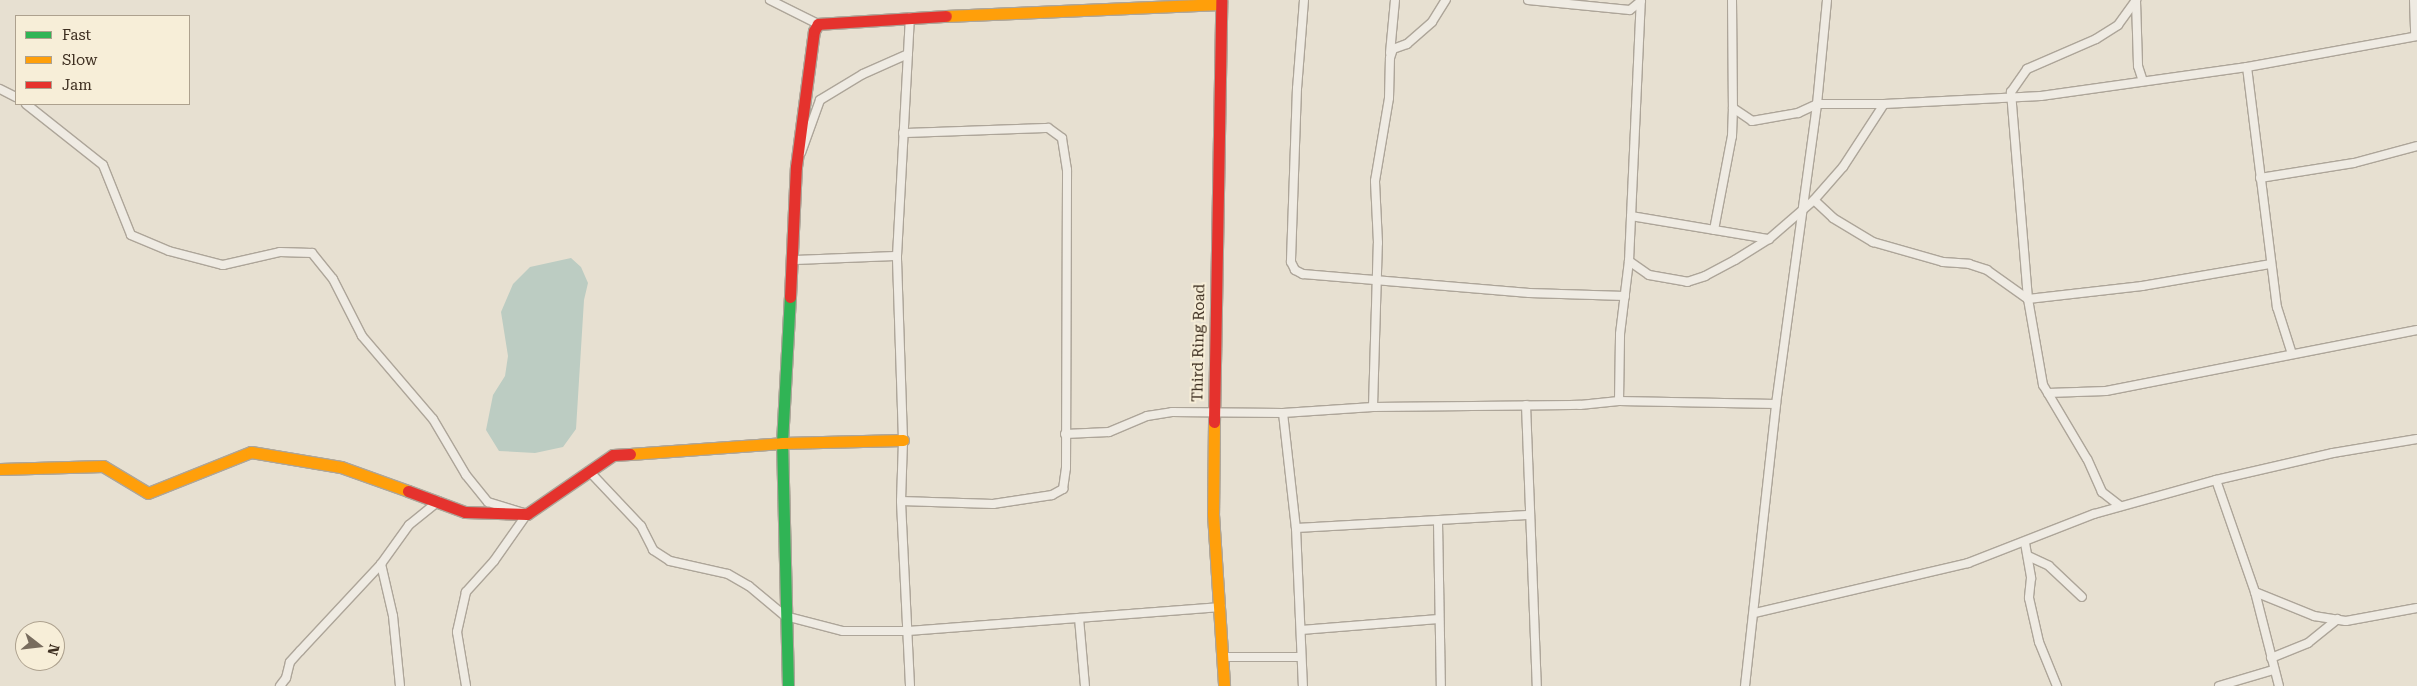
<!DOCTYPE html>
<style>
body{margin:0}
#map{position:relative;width:2417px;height:686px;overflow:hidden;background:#e7e0d1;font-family:"Roboto Serif",serif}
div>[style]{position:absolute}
.water>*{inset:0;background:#bcccc2}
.roads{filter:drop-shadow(1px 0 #ada599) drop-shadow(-1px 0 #ada599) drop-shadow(0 1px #ada599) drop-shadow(0 -1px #ada599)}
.street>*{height:8px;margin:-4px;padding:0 4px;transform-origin:4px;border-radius:4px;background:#efebe3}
.fast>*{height:11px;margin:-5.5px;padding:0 5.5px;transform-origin:5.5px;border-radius:5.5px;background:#30b455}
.slow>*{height:11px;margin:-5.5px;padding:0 5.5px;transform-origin:5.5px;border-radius:5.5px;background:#ff9f0a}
.jam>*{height:11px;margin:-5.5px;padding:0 5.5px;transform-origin:5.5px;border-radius:5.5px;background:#e5322d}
span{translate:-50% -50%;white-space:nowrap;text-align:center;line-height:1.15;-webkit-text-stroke:4px #f7eed8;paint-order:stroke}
.street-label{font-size:15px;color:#3d2e20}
.legend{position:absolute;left:15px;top:15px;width:175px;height:90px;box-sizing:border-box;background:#f7eed8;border:1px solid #ada18e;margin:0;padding:6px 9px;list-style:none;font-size:15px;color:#3d2e20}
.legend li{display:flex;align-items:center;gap:10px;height:25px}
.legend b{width:25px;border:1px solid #ada18e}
.north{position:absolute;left:15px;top:621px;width:50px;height:50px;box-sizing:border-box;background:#f7eed8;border:1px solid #ada18e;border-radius:50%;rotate:106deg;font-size:14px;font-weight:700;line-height:20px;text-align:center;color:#3d2e20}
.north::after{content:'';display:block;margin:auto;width:18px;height:22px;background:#786c5e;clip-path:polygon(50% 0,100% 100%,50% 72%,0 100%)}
</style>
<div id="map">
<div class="water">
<i style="clip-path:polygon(571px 258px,581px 267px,588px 283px,584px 300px,576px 429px,563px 447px,535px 453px,499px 451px,486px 430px,493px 395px,505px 376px,508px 356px,501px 312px,513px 284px,530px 267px)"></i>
</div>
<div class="roads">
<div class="street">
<i style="left:770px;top:0;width:54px;rotate:26.6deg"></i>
<i style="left:1304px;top:0;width:88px;rotate:94.5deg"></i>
<i style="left:1297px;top:88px;width:174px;rotate:92deg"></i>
<i style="left:1291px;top:262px;width:9px;rotate:63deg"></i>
<i style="left:1295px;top:270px;width:9px;rotate:27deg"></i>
<i style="left:1303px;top:274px;width:227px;rotate:4.8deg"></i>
<i style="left:1529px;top:293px;width:96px;rotate:1.8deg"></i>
<i style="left:1528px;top:0;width:102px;rotate:5.6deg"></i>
<i style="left:1630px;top:10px;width:14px;rotate:-39deg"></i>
<i style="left:1732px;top:0;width:108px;rotate:89.5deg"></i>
<i style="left:1733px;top:108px;width:23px;rotate:34deg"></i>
<i style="left:1752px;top:121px;width:47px;rotate:-9.9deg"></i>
<i style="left:1798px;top:113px;width:21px;rotate:-25deg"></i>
<i style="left:1817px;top:104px;width:67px"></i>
<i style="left:1884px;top:104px;width:157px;rotate:-2.9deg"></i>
<i style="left:2041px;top:96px;width:208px;rotate:-8deg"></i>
<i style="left:2247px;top:67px;width:173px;rotate:-10.3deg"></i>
<i style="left:2414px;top:0;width:36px;rotate:88deg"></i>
<i style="left:2136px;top:1px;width:65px;rotate:88.2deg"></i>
<i style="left:2138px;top:66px;width:16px;rotate:72deg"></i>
<i style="left:1390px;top:53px;width:53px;rotate:-84.6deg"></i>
<i style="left:2247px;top:67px;width:242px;rotate:82.9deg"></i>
<i style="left:2277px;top:307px;width:49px;rotate:72.3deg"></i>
<i style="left:0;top:89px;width:18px;rotate:27deg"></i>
<i style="left:26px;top:104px;width:98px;rotate:38.4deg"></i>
<i style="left:103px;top:165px;width:75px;rotate:68.2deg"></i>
<i style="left:131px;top:235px;width:41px;rotate:22.8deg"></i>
<i style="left:169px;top:251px;width:56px;rotate:14.5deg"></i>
<i style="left:223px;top:265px;width:58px;rotate:-12.8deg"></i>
<i style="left:280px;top:252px;width:32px;rotate:2deg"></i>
<i style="left:312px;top:253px;width:33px;rotate:51deg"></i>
<i style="left:333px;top:279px;width:64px;rotate:63deg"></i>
<i style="left:362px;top:336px;width:109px;rotate:49.5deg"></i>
<i style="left:433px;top:419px;width:65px;rotate:59.5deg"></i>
<i style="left:466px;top:475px;width:35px;rotate:51deg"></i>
<i style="left:488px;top:502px;width:41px;rotate:17.1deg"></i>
<i style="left:527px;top:514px;width:57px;rotate:125.1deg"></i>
<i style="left:494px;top:561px;width:42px;rotate:132.1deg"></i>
<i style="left:466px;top:592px;width:41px;rotate:102.7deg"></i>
<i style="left:457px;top:632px;width:55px;rotate:80.5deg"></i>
<i style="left:801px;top:153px;width:56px;rotate:-70.3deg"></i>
<i style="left:820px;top:100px;width:50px;rotate:-31.2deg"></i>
<i style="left:863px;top:74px;width:49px;rotate:-24deg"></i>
<i style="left:2260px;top:178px;width:95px;rotate:-9.1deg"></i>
<i style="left:2354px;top:163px;width:65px;rotate:-15.1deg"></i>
<i style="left:1814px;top:200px;width:26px;rotate:43deg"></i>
<i style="left:1833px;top:218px;width:47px;rotate:31deg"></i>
<i style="left:1873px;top:242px;width:73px;rotate:15.9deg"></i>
<i style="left:1943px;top:262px;width:26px;rotate:4deg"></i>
<i style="left:1969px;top:264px;width:19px;rotate:18deg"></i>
<i style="left:1987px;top:270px;width:50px;rotate:35.3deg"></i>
<i style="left:2028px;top:299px;width:115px;rotate:-6.5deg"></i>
<i style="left:2142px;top:286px;width:131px;rotate:-9.7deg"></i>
<i style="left:1631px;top:216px;width:140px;rotate:9.5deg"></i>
<i style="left:1714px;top:230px;width:96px;rotate:-79.2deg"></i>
<i style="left:1732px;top:136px;width:28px;rotate:-88deg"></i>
<i style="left:793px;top:260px;width:104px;rotate:-2.2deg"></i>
<i style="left:1629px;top:261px;width:24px;rotate:35deg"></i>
<i style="left:1649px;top:275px;width:39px;rotate:10deg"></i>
<i style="left:1687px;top:282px;width:19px;rotate:-18deg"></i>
<i style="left:1705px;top:276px;width:34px;rotate:-28deg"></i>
<i style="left:1735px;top:260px;width:40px;rotate:-32deg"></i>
<i style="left:1769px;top:239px;width:60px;rotate:-40.9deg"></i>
<i style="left:1814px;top:200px;width:44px;rotate:-48.7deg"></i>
<i style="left:1843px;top:167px;width:75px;rotate:-56.9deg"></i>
<i style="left:2048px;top:393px;width:58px;rotate:-2deg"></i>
<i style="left:2106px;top:391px;width:317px;rotate:-11.1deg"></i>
<i style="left:1619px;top:401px;width:67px;rotate:-89.1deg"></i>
<i style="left:1620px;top:334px;width:74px;rotate:-83deg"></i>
<i style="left:1629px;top:261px;width:261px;rotate:-87.4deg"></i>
<i style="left:1526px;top:405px;width:281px;rotate:87.8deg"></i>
<i style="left:1373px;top:407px;width:164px;rotate:-88.3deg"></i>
<i style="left:1378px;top:243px;width:62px;rotate:-92.8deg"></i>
<i style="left:1375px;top:181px;width:84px;rotate:-80.4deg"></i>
<i style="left:1389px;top:98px;width:40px;rotate:-88.6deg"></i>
<i style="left:1390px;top:58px;width:9px;rotate:-72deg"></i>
<i style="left:1393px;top:49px;width:15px;rotate:-20deg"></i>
<i style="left:1407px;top:44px;width:33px;rotate:-41deg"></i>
<i style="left:1432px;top:22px;width:26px;rotate:-58deg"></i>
<i style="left:1283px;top:413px;width:116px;rotate:83.6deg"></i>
<i style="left:1296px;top:528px;width:158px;rotate:87.5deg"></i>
<i style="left:1065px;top:434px;width:44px;rotate:-2.6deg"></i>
<i style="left:1109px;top:432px;width:41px;rotate:-22.8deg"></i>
<i style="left:1147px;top:416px;width:25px;rotate:-9deg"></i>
<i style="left:1172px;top:412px;width:111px;rotate:0.5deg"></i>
<i style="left:1283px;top:413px;width:90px;rotate:-3.8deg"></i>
<i style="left:1373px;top:407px;width:207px;rotate:-0.6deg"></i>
<i style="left:1580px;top:405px;width:39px;rotate:-6deg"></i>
<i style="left:1619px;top:401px;width:157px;rotate:1.1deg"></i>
<i style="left:589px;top:471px;width:76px;rotate:46.6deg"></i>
<i style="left:641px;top:526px;width:27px;rotate:63deg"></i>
<i style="left:653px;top:550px;width:20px;rotate:33deg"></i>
<i style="left:670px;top:561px;width:59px;rotate:12.6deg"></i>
<i style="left:728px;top:574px;width:24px;rotate:30deg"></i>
<i style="left:749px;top:586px;width:47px;rotate:39.8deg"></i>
<i style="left:785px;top:616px;width:60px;rotate:14.5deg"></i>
<i style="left:843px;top:631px;width:65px"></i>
<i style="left:908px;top:631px;width:314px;rotate:-4.4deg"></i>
<i style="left:2216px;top:480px;width:119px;rotate:70.8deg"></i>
<i style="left:2255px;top:592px;width:97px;rotate:75.7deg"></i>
<i style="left:901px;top:501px;width:92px;rotate:1.9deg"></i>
<i style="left:993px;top:504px;width:60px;rotate:-8.7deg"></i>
<i style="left:1052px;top:495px;width:13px;rotate:-29deg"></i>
<i style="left:1063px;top:489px;width:21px;rotate:-82deg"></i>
<i style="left:1066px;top:468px;width:298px;rotate:-89.8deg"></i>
<i style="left:1067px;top:170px;width:32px;rotate:-99deg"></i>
<i style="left:1062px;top:138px;width:17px;rotate:-144deg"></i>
<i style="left:1048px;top:128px;width:145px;rotate:178deg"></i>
<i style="left:2120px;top:506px;width:23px;rotate:-142deg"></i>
<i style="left:2102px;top:492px;width:36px;rotate:-114deg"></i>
<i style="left:2087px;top:459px;width:86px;rotate:-120.7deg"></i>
<i style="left:2043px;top:385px;width:87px;rotate:-99.9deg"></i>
<i style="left:2028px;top:299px;width:208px;rotate:-94.7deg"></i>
<i style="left:2011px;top:92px;width:28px;rotate:-55deg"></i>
<i style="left:2027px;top:69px;width:75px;rotate:-23.5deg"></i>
<i style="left:2096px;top:39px;width:26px;rotate:-32deg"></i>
<i style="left:2118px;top:25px;width:31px;rotate:-54deg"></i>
<i style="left:1438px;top:522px;width:164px;rotate:89deg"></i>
<i style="left:1296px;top:528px;width:232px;rotate:-3.2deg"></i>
<i style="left:2025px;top:543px;width:36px;rotate:80deg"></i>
<i style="left:2031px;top:578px;width:20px;rotate:96deg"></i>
<i style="left:2029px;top:598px;width:45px;rotate:77.2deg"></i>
<i style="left:2039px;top:642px;width:48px;rotate:67.8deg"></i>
<i style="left:2028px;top:556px;width:23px;rotate:25deg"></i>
<i style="left:2049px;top:566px;width:45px;rotate:43.2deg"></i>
<i style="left:381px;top:564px;width:53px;rotate:77deg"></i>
<i style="left:393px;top:616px;width:70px;rotate:84.3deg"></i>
<i style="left:2255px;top:592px;width:64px;rotate:22.1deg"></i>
<i style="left:2314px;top:616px;width:32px;rotate:9deg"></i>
<i style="left:2346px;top:621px;width:72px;rotate:-10.4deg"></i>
<i style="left:1755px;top:613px;width:219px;rotate:-13.2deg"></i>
<i style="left:1968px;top:563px;width:135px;rotate:-21.3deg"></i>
<i style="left:2094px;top:514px;width:127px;rotate:-15.6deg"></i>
<i style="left:2216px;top:480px;width:120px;rotate:-13deg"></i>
<i style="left:2333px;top:453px;width:85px;rotate:-9.5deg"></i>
<i style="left:1079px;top:618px;width:68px;rotate:85deg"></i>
<i style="left:1301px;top:630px;width:138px;rotate:-4.6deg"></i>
<i style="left:1223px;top:657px;width:78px"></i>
<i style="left:2271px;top:658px;width:40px;rotate:-22deg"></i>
<i style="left:2308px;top:643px;width:38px;rotate:-39deg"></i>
<i style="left:280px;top:686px;width:10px;rotate:-53deg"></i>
<i style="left:286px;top:678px;width:16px;rotate:-76deg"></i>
<i style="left:290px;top:662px;width:15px;rotate:-48deg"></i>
<i style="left:300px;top:651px;width:119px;rotate:-47deg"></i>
<i style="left:381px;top:564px;width:48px;rotate:-54.3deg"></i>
<i style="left:409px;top:525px;width:38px;rotate:-39deg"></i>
<i style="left:910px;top:686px;width:185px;rotate:-92.8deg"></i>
<i style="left:901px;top:501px;width:61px;rotate:-88.1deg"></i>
<i style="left:903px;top:440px;width:184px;rotate:-91.9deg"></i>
<i style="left:897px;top:256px;width:239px;rotate:-86.9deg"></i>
<i style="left:1745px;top:686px;width:284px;rotate:-83.7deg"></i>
<i style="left:1776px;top:404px;width:303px;rotate:-82.2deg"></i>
<i style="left:1817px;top:104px;width:104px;rotate:-84.5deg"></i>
<i style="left:2219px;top:686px;width:56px;rotate:-16.5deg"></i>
</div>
<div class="fast">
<i style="left:788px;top:686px;width:243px;rotate:-91.4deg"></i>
<i style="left:782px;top:443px;width:146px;rotate:-86.9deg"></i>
</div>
<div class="slow">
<i style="left:946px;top:16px;width:275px;rotate:-2.5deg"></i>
<i style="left:1214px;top:422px;width:92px;rotate:90.6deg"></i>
<i style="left:1213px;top:514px;width:172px;rotate:86.3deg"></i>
<i style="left:630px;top:454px;width:152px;rotate:-4.1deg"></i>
<i style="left:782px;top:443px;width:121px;rotate:-1.4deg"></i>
<i style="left:0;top:469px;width:103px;rotate:-1.7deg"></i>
<i style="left:103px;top:466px;width:52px;rotate:31deg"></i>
<i style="left:148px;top:493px;width:111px;rotate:-21.7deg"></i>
<i style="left:251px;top:452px;width:91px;rotate:9.5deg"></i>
<i style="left:341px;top:467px;width:71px;rotate:19.7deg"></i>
</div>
<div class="jam">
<i style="left:790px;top:297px;width:130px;rotate:-87.4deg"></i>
<i style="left:796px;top:167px;width:137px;rotate:-82.5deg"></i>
<i style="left:814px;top:31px;width:8px;rotate:-60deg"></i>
<i style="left:818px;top:24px;width:128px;rotate:-3.6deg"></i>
<i style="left:1214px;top:422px;width:422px;rotate:-89deg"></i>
<i style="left:408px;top:491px;width:61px;rotate:20.2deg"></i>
<i style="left:465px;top:512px;width:62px;rotate:1.8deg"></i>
<i style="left:527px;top:514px;width:104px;rotate:-34.5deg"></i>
<i style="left:613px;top:455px;width:17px;rotate:-3deg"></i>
</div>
</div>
<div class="street-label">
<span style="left:1199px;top:343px;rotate:-89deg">Third Ring Road</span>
</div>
<ul class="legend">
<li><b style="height:6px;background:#30b455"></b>Fast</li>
<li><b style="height:6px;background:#ff9f0a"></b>Slow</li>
<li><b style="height:6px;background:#e5322d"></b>Jam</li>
</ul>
<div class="north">N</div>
</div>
